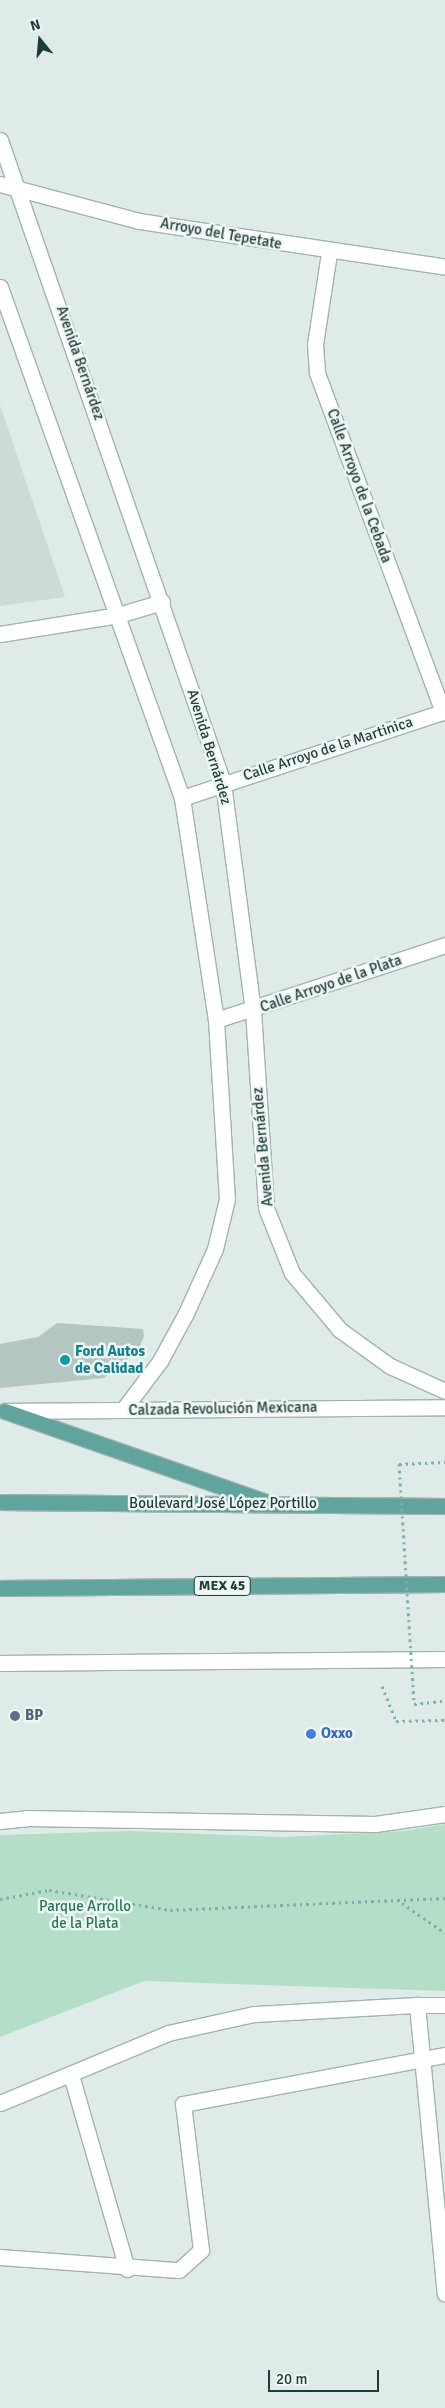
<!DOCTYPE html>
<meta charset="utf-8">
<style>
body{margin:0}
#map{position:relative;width:445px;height:2408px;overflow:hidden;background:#deebe8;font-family:Signika,sans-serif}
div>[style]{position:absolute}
.built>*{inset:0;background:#ccdbd7}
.green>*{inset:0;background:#b5dec8}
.building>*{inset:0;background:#b3c6c1}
.path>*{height:3px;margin-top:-1.5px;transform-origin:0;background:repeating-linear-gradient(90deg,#7cb1ab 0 2.5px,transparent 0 6.5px)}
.roads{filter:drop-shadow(1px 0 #a1b3b0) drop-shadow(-1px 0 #a1b3b0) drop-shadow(0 1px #a1b3b0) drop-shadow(0 -1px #a1b3b0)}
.service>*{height:15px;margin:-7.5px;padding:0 7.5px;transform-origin:7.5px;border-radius:7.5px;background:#fff}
.minor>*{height:15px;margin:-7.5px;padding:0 7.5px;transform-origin:7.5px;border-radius:7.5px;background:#fff}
.tertiary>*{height:15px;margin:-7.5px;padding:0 7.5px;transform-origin:7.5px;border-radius:7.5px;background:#fff}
.secondary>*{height:15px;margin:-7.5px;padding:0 7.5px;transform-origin:7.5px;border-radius:7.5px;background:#fff}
.primary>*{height:15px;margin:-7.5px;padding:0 7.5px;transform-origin:7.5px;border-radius:7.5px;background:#60a39f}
.path-bridge>*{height:3px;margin-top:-1.5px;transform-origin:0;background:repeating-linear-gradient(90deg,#7cb1ab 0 2.5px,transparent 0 6.5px)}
.dots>*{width:14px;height:14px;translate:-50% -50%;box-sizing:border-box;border:2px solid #eff7f5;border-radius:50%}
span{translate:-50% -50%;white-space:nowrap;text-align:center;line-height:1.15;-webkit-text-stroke:5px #eff7f5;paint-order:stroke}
.shield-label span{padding:1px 4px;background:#eff7f5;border:1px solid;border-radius:4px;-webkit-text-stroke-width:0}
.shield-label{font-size:14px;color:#1e3c39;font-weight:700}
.street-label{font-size:15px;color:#1e3c39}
.culture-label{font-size:15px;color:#0d838f;font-weight:700}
.left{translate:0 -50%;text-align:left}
.service-label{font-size:15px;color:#4e5e75;font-weight:700}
.shop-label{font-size:15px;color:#366cbe;font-weight:700}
.park-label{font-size:15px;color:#267554}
.north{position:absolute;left:15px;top:15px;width:50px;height:50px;-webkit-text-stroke:4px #eff7f5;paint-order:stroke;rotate:343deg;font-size:14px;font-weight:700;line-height:20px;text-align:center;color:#1e3c39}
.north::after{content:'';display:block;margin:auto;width:18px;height:22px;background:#1e3c39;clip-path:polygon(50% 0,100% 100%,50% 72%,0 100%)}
.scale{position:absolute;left:268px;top:2370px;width:111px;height:22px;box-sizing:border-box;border:2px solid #1e3c39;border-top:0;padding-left:6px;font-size:15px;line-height:18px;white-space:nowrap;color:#1e3c39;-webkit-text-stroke:4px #eff7f5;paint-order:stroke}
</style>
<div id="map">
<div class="built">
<i style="clip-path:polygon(0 405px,65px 597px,0 606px)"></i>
</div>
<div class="green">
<i style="clip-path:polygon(445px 1824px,445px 1991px,144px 1981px,0 2037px,0 1835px,129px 1831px,282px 1837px,405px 1831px)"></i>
</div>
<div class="building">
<i style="clip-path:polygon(57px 1323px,143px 1329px,144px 1336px,138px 1351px,104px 1378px,0 1388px,0 1344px,38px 1337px)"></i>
</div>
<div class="path">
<i style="left:399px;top:1464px;width:46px;rotate:-2.5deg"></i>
<i style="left:382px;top:1686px;width:38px;rotate:68deg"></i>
<i style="left:396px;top:1721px;width:49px;rotate:-1.2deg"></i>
<i style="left:414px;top:1704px;width:31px;rotate:-6deg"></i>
<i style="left:0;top:1899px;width:50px;rotate:-10.4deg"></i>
<i style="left:49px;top:1890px;width:123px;rotate:9.4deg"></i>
<i style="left:170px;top:1910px;width:275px;rotate:-2.5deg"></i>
<i style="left:402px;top:1903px;width:52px;rotate:34.9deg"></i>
</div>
<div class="roads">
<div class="service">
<i style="left:417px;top:2005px;width:28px"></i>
<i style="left:71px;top:2075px;width:202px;rotate:73.9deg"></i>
<i style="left:0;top:2103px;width:182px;rotate:-22.6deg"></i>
<i style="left:168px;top:2033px;width:88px;rotate:-12.5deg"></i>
<i style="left:254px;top:2014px;width:163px;rotate:-3.2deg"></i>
<i style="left:417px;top:2005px;width:290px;rotate:84.5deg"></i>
<i style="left:0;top:2257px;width:179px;rotate:4.2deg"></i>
<i style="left:179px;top:2270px;width:30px;rotate:-42deg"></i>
<i style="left:201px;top:2250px;width:147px;rotate:-97deg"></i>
<i style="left:183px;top:2104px;width:267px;rotate:-10.6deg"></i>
</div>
<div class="minor">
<i style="left:0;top:140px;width:681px;rotate:70.87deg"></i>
<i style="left:223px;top:783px;width:230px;rotate:82.5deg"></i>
<i style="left:253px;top:1011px;width:197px;rotate:86.2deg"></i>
<i style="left:266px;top:1208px;width:70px;rotate:68.2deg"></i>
<i style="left:292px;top:1273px;width:75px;rotate:49.9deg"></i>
<i style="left:340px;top:1330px;width:62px;rotate:35.8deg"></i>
<i style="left:390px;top:1366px;width:60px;rotate:24.4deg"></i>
<i style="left:0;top:184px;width:144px;rotate:14.9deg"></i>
<i style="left:139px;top:221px;width:309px;rotate:8.5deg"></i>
<i style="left:329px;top:253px;width:92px;rotate:98.7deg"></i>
<i style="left:315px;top:344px;width:29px;rotate:86deg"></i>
<i style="left:317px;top:373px;width:362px;rotate:69.6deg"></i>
<i style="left:0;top:287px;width:542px;rotate:70.4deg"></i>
<i style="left:182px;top:798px;width:225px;rotate:81.3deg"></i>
<i style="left:216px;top:1020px;width:179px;rotate:86.5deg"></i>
<i style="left:227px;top:1199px;width:51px;rotate:103.5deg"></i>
<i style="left:215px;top:1249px;width:72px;rotate:114.4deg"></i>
<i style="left:185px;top:1315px;width:52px;rotate:118.5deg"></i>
<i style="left:160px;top:1361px;width:61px;rotate:127.1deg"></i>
<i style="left:0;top:634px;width:120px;rotate:-9.1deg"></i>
<i style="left:118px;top:615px;width:46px;rotate:-16.5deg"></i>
<i style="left:182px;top:798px;width:277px;rotate:-18.3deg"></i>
<i style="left:216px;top:1020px;width:241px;rotate:-18.1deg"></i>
</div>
<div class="tertiary">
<i style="left:7px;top:1411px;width:438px;rotate:-0.5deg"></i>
<i style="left:0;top:1663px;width:445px;rotate:-0.5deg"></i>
</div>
<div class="secondary">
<i style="left:0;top:1821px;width:27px;rotate:-6deg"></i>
<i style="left:27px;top:1818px;width:348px;rotate:1deg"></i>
<i style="left:375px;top:1824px;width:71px;rotate:-8.1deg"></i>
</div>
<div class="primary">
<i style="left:5px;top:1411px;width:274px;rotate:19.2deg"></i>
<i style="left:0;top:1502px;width:445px;rotate:0.5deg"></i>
<i style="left:0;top:1588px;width:445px;rotate:-0.5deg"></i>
</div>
</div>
<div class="path-bridge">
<i style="left:399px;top:1464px;width:240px;rotate:86.4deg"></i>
</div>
<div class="dots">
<i style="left:65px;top:1360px;background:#0f9aa8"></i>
<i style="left:15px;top:1716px;background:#5c6f8a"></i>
<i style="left:311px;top:1734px;background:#3f7fe0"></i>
</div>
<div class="shield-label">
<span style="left:222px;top:1586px">MEX 45</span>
</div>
<div class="street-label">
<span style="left:221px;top:234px;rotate:10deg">Arroyo del Tepetate</span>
<span style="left:80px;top:363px;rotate:71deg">Avenida Bernárdez</span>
<span style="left:359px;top:486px;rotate:70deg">Calle Arroyo de la Cebada</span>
<span style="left:209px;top:747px;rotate:73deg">Avenida Bernárdez</span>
<span style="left:328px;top:749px;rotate:-18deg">Calle Arroyo de la Martinica</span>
<span style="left:331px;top:984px;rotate:-19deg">Calle Arroyo de la Plata</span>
<span style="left:263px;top:1147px;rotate:-95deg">Avenida Bernárdez</span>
<span style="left:223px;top:1409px;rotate:-1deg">Calzada Revolución Mexicana</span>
<span style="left:223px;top:1504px">Boulevard José López Portillo</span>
</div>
<div class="culture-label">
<span class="left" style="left:75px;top:1360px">Ford Autos<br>de Calidad</span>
</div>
<div class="service-label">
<span class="left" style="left:25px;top:1716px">BP</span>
</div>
<div class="shop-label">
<span class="left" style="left:321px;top:1734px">Oxxo</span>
</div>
<div class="park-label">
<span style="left:85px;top:1915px">Parque Arrollo<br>de la Plata</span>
</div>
<div class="north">N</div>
<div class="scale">20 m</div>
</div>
